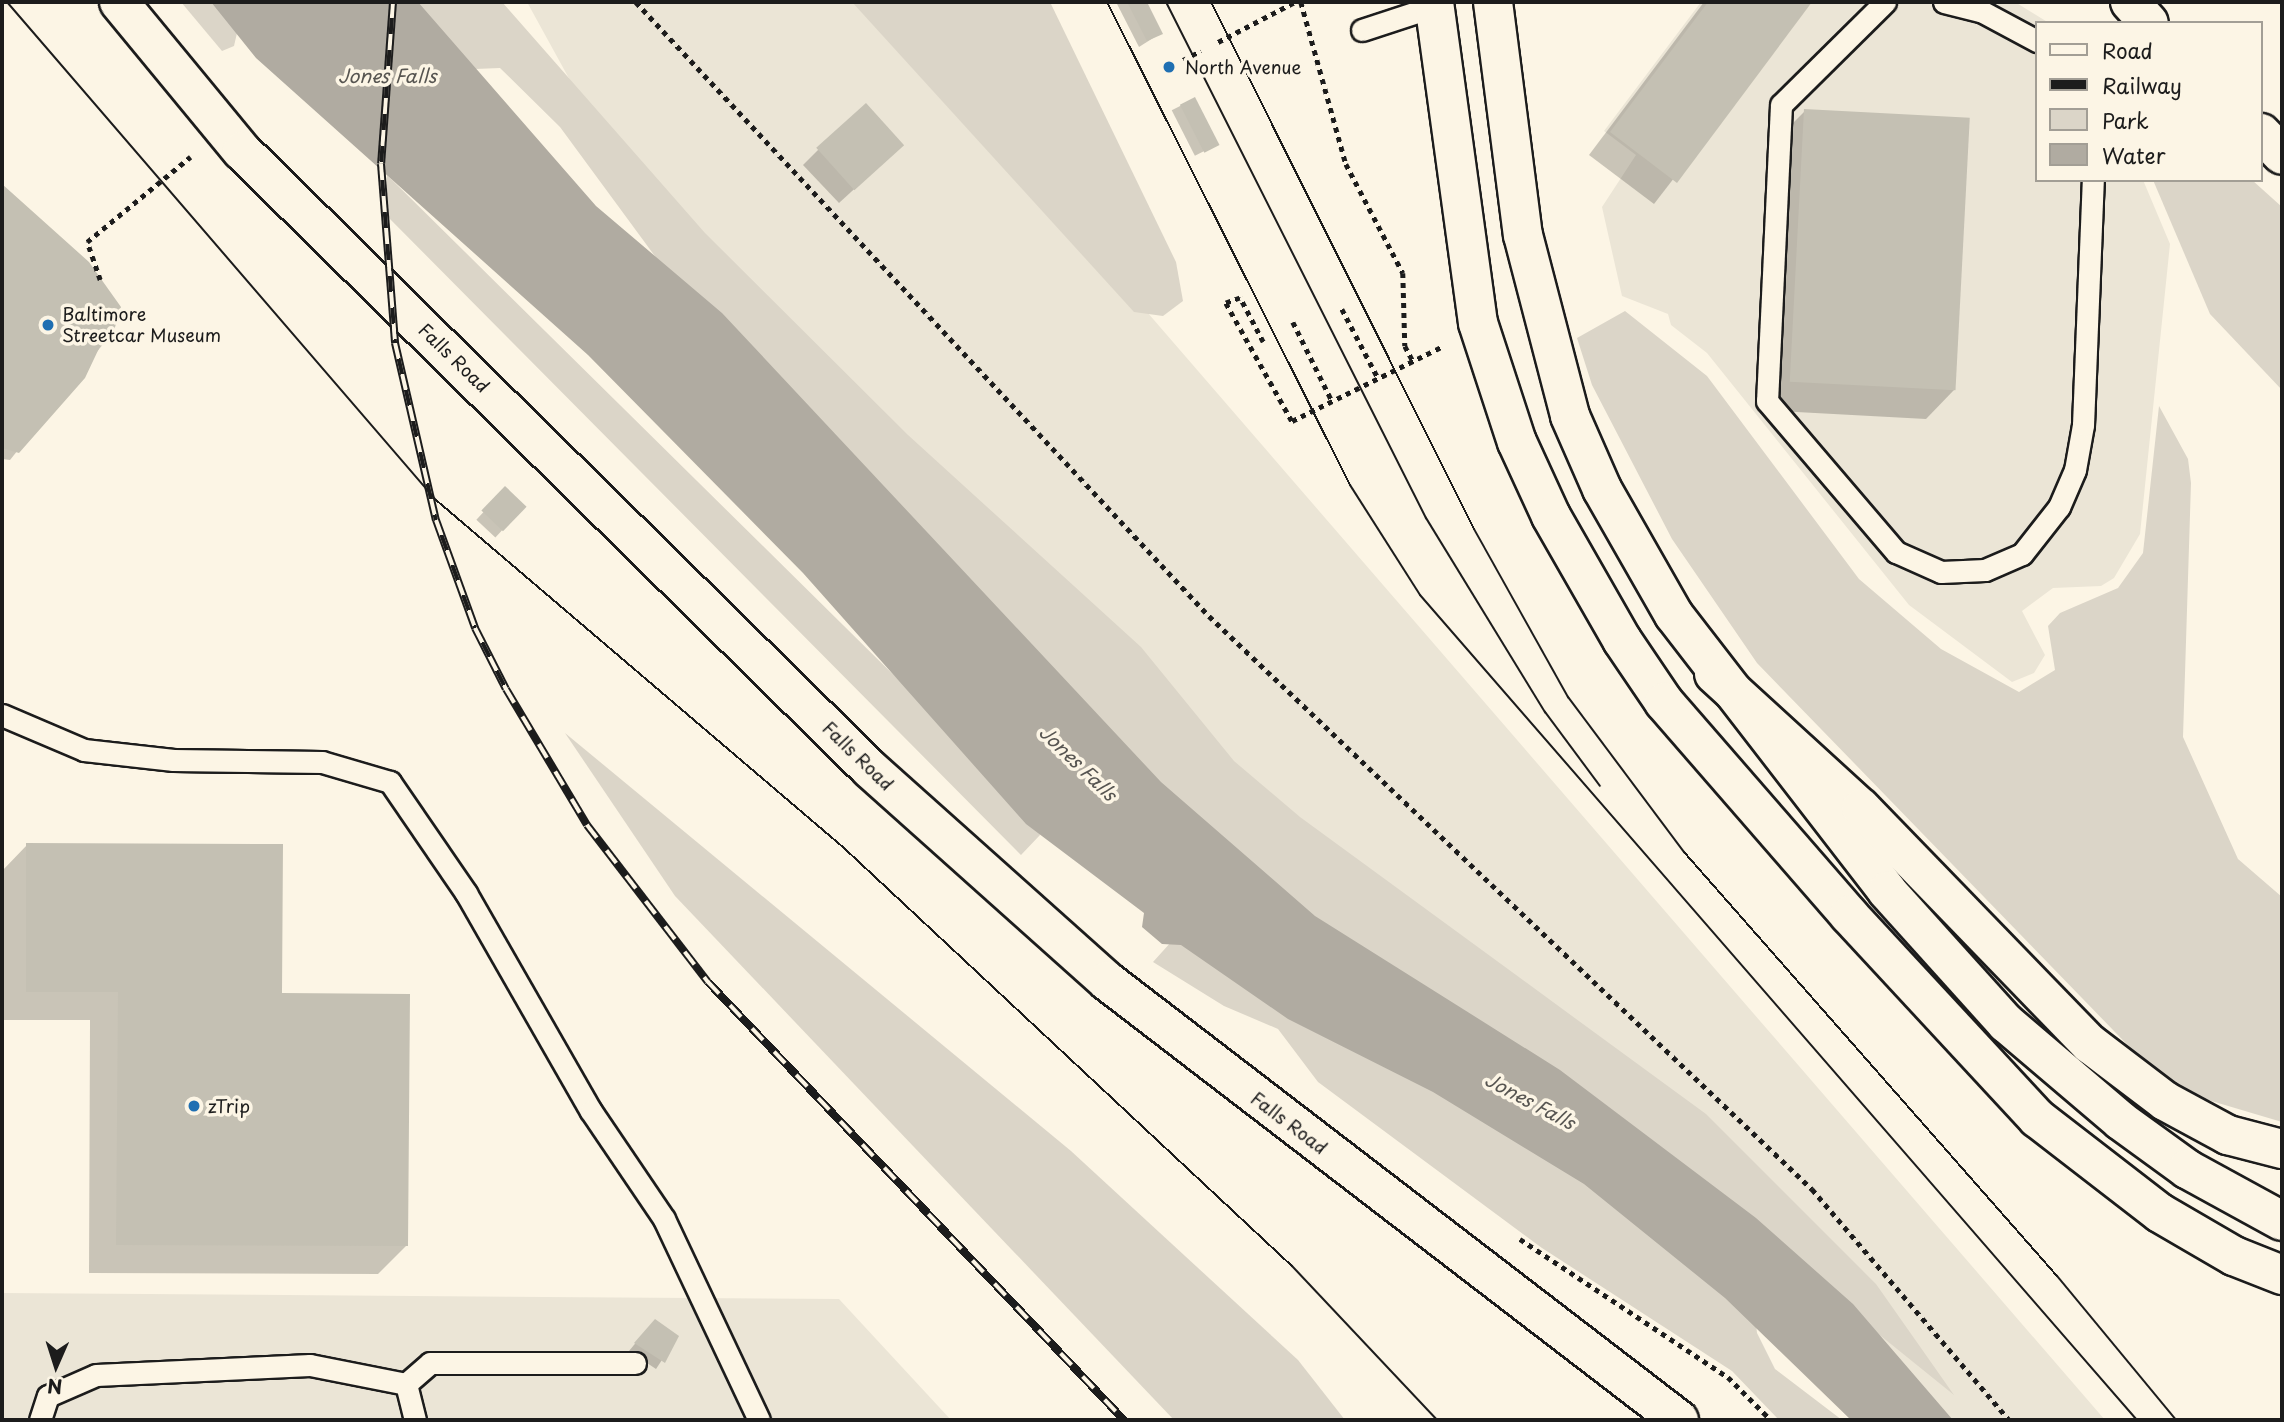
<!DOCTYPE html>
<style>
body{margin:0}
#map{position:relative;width:2284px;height:1422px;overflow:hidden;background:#fcf5e5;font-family:"Playpen Sans",sans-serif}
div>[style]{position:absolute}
.built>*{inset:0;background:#ebe5d6}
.green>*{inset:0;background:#dbd5c8}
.water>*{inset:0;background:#b0aba1}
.shadow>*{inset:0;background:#0003;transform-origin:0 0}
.building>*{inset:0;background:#c4c0b3;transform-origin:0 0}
.path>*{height:4.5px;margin-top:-2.25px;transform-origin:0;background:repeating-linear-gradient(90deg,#1c1c1c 0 5px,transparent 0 10px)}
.roads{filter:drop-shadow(2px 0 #1c1c1c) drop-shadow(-2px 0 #1c1c1c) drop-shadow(0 2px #1c1c1c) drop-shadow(0 -2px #1c1c1c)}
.lane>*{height:21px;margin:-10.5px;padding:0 10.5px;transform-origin:10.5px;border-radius:10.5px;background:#fcf5e5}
.street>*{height:38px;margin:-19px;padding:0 19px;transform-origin:19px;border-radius:19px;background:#fcf5e5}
.secondary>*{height:38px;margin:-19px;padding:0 19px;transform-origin:19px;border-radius:19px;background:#fcf5e5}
.highway>*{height:38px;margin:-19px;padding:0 19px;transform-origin:19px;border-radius:19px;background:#fcf5e5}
.tram>*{height:2px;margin:-1px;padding:0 1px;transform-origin:1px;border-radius:1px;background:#1c1c1c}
.rail>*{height:8px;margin-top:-4px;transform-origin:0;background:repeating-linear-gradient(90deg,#fcf5e5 0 16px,#1c1c1c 0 32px);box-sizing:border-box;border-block:2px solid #1c1c1c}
.dots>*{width:19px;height:19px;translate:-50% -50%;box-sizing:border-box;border:4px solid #fcf5e5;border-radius:50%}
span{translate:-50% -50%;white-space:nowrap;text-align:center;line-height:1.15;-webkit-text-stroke:7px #fcf5e5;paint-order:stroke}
.poi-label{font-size:18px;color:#1c1c1c}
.left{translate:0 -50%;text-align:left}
.street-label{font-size:18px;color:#1c1c1c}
.water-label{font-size:19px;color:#575551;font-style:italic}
.frame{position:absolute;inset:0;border:4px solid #1c1c1c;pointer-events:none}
.legend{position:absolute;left:2035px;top:21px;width:228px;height:161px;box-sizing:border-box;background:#fcf5e5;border:2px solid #a29e95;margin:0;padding:9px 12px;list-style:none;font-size:21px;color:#1c1c1c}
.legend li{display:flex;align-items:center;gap:14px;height:35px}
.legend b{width:35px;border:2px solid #a29e95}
.north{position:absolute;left:21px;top:1331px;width:70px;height:70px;-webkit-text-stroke:5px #fcf5e5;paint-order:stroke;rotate:183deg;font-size:19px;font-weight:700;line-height:28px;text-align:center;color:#1c1c1c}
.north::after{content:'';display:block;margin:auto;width:24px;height:32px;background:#1c1c1c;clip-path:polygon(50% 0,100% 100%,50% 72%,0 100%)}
</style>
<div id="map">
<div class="built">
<i style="clip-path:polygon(527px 2px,879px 2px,2105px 1420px,1953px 1420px,1853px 1304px,1286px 833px,588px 113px)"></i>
<i style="clip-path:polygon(1701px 2px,2015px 2px,2049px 23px,2037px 23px,2037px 180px,2143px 180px,2170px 244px,2140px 534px,2114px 578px,2101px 586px,2053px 588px,2022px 611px,2045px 655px,2034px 673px,2012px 682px,1909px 605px,1707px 353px,1671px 325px,1668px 314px,1622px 296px,1602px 207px,1636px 155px,1604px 131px)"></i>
<i style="clip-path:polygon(2px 1293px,839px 1299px,951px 1420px,2px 1420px)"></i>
</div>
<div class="green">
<i style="clip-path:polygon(181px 2px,214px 2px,237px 33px,234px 46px,222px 51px)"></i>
<i style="clip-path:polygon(414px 2px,502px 2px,705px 233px,908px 435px,1141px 647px,1234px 761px,1300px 817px,1706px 1114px,1876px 1284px,1954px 1395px,1777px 1252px,1752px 1283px,1757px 1333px,1775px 1369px,1842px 1420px,1779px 1420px,1732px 1371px,1542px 1248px,1318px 1082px,1278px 1029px,1224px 1006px,1153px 962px,1227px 880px,707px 327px,560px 127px,500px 68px,425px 71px)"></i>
<i style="clip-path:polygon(852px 2px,1050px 2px,1176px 262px,1183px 301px,1163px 316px,1134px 312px)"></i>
<i style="clip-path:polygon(387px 175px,925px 706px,1034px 799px,1040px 835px,1021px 855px,387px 216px)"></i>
<i style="clip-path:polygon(2153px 180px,2252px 180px,2282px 207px,2282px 390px,2210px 314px)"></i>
<i style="clip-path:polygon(1625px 311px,1707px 376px,1859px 579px,1941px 649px,2019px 692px,2055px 670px,2048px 626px,2060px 613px,2118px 588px,2143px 553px,2159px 406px,2188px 459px,2191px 483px,2183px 737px,2238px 859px,2282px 897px,2282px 1122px,2198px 1097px,2146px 1064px,1757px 663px,1672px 539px,1592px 385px,1577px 338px)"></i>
<i style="clip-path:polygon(565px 733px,1071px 1151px,1298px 1360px,1345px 1420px,1174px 1420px,675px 896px)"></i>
</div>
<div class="water">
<i style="clip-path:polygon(211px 2px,418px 2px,596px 206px,722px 313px,1161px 782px,1315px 916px,1560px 1070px,1756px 1218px,1853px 1304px,1953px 1420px,1851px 1420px,1725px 1298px,1584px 1184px,1433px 1092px,1288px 1019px,1181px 945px,1162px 944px,1142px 927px,1144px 913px,1026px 824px,803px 573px,588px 355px,256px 58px)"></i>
</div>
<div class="shadow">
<i style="clip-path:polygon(1116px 2px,1145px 2px,1161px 33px,1139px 47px)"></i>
<i style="clip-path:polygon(1704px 2px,1810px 2px,1654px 204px,1589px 155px)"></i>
<i style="left:1194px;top:99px;width:51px;height:25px;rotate:63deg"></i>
<i style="clip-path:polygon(1805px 111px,1954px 390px,1926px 419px,1762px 410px,1776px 140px)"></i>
<i style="clip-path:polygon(818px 150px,886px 160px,839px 203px,803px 165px)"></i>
<i style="clip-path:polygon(2px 186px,87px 264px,112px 333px,10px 460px,2px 459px)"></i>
<i style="left:505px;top:489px;width:26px;height:42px;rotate:43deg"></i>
<i style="clip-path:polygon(27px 845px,280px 995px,407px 1245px,378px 1274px,89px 1273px,90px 1020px,2px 1020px,2px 871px)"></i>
<i style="clip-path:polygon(648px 1328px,677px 1337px,656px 1369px,629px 1351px)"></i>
</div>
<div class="building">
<i style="clip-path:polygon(1127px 2px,1147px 2px,1163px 34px,1147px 41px)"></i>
<i style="clip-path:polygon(1708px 2px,1812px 2px,1677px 183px,1610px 132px)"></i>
<i style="left:1195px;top:97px;width:54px;height:17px;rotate:63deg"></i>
<i style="left:866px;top:103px;width:57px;height:67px;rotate:48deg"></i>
<i style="left:1804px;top:109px;width:166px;height:273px;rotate:3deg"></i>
<i style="clip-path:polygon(2px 184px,89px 262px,121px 307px,113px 334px,102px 342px,85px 378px,19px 453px,2px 448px)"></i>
<i style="left:505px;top:486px;width:30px;height:34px;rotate:44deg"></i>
<i style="clip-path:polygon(26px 843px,283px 844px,282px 993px,410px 994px,408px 1246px,116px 1245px,118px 992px,26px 992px)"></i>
<i style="clip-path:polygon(655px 1319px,679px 1336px,665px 1363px,634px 1343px)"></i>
</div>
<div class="path">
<i style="left:636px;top:2px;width:840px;rotate:46.98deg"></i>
<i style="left:1209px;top:616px;width:832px;rotate:43.54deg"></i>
<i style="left:1812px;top:1189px;width:304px;rotate:49.5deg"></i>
<i style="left:1301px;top:2px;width:168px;rotate:74.5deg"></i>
<i style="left:1346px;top:164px;width:123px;rotate:62.4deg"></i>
<i style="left:1403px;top:273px;width:73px;rotate:88.4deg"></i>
<i style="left:1405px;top:346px;width:17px;rotate:62deg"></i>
<i style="left:1218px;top:42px;width:87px;rotate:-27.5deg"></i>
<i style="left:1183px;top:60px;width:20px;rotate:-27deg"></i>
<i style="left:100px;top:280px;width:40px;rotate:-108.9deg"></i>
<i style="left:87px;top:242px;width:134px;rotate:-39.5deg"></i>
<i style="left:1342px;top:309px;width:78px;rotate:62.4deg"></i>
<i style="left:1293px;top:322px;width:88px;rotate:63.7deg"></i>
<i style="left:1263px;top:342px;width:50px;rotate:-117.6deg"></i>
<i style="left:1240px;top:298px;width:15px;rotate:160deg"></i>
<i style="left:1226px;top:303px;width:135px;rotate:60.8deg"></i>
<i style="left:1292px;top:421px;width:166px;rotate:-26.4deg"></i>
<i style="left:1520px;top:1239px;width:250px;rotate:33.6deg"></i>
<i style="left:1728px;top:1377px;width:61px;rotate:45deg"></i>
</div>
<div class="roads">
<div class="lane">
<i style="left:1885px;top:2px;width:146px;rotate:135.3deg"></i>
<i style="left:1781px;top:105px;width:296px;rotate:92.7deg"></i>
<i style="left:1767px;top:401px;width:199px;rotate:49.5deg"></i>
<i style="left:1896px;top:552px;width:49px;rotate:24deg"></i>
<i style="left:1941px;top:572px;width:44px;rotate:-2.6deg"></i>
<i style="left:1985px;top:570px;width:40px;rotate:-23.4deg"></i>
<i style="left:2022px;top:554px;width:60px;rotate:-51.8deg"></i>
<i style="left:2059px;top:507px;width:40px;rotate:-66.6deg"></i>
<i style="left:2075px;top:470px;width:46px;rotate:-79.9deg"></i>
<i style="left:2083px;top:425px;width:245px;rotate:-87.7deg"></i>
<i style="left:1944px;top:2px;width:38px;rotate:14deg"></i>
<i style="left:1981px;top:11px;width:64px;rotate:28.2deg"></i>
<i style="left:1362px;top:30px;width:77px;rotate:-18.2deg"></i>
<i style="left:2px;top:715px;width:89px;rotate:23.1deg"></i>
<i style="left:84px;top:750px;width:90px;rotate:6.4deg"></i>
<i style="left:173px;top:760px;width:149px;rotate:0.8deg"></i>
<i style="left:322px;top:762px;width:71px;rotate:16.4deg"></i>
<i style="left:390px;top:782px;width:135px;rotate:55.6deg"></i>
<i style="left:466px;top:893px;width:251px;rotate:60.2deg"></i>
<i style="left:591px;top:1111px;width:130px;rotate:55.9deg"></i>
<i style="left:664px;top:1219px;width:222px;rotate:64.7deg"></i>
<i style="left:406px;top:1384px;width:32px;rotate:-41deg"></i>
<i style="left:430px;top:1363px;width:205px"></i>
<i style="left:40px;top:1420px;width:25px;rotate:-72deg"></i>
<i style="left:48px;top:1396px;width:52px;rotate:-23.6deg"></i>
<i style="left:96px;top:1375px;width:214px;rotate:-2.7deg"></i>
<i style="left:310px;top:1365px;width:98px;rotate:11.2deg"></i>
<i style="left:406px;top:1384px;width:37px;rotate:76deg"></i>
</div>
<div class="street">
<i style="left:1434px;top:2px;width:324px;rotate:82.2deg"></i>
<i style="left:1478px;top:323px;width:125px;rotate:71.9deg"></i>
<i style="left:1517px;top:442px;width:81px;rotate:65.3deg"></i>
<i style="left:1551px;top:516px;width:143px;rotate:60.2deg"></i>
<i style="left:1622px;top:640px;width:75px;rotate:55.9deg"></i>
<i style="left:1664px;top:702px;width:282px;rotate:49deg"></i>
<i style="left:1849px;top:915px;width:277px;rotate:47.2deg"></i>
<i style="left:2037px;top:1118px;width:155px;rotate:37.7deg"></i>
<i style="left:2160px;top:1213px;width:86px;rotate:30.2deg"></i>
<i style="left:2234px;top:1256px;width:52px;rotate:21.6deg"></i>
<i style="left:1493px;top:2px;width:235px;rotate:82.7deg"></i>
<i style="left:1523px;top:235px;width:187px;rotate:75.4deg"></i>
<i style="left:1570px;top:416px;width:80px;rotate:66.3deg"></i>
<i style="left:1602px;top:489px;width:145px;rotate:60.3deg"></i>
<i style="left:1674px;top:615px;width:349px;rotate:52.3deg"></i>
<i style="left:1887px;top:891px;width:178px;rotate:48deg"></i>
<i style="left:2006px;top:1023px;width:151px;rotate:40.4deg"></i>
<i style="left:2121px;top:1121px;width:82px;rotate:36deg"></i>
<i style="left:2187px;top:1169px;width:108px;rotate:28.7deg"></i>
</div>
<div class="secondary">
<i style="left:119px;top:2px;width:193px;rotate:50.5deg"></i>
<i style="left:242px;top:151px;width:881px;rotate:44.54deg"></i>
<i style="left:870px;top:769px;width:318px;rotate:41.8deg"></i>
<i style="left:1107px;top:981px;width:721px;rotate:37.51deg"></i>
</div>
<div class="highway">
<i style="left:2130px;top:2px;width:28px;rotate:48deg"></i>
<i style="left:2261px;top:133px;width:30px;rotate:46deg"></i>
<i style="left:1714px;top:674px;width:199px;rotate:42.4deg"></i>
<i style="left:1861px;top:808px;width:329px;rotate:45.9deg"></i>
<i style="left:2090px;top:1044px;width:94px;rotate:37.2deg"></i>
<i style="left:2165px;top:1101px;width:72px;rotate:28.4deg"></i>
<i style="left:2228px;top:1135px;width:56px;rotate:14.5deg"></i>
</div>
</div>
<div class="tram">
<i style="left:7px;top:2px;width:657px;rotate:49.26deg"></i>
<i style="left:436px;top:500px;width:536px;rotate:40.46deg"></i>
<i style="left:844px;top:848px;width:613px;rotate:43.02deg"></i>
<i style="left:1292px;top:1266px;width:212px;rotate:46.7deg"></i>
<i style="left:1107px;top:2px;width:541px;rotate:63.29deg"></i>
<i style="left:1350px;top:485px;width:130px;rotate:57.5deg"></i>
<i style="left:1420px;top:595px;width:1093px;rotate:49.01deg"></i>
<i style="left:1166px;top:2px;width:578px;rotate:63.26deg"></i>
<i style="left:1426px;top:518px;width:228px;rotate:58.5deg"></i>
<i style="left:1545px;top:712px;width:92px;rotate:53.4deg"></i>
<i style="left:1211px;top:2px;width:589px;rotate:63.48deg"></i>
<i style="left:1474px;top:529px;width:193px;rotate:60.8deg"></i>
<i style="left:1568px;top:697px;width:194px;rotate:53.2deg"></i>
<i style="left:1684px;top:852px;width:565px;rotate:48.66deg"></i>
<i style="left:2057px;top:1276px;width:187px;rotate:50.4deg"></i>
</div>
<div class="rail">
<i style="left:393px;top:2px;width:162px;rotate:94.2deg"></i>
<i style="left:381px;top:164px;width:180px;rotate:85.5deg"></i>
<i style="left:395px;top:343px;width:182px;rotate:77deg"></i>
<i style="left:436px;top:520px;width:115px;rotate:70.1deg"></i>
<i style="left:475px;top:628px;width:68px;rotate:63.1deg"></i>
<i style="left:506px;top:689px;width:158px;rotate:59.2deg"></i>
<i style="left:587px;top:825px;width:198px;rotate:52.4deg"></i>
<i style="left:708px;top:982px;width:604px;rotate:46.48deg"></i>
</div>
<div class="dots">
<i style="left:1169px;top:67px;background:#1f6fb2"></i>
<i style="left:48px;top:325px;background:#1f6fb2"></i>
<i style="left:194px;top:1106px;background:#1f6fb2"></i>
</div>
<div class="poi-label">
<span class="left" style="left:1185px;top:67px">North Avenue</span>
<span class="left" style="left:62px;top:325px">Baltimore<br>Streetcar Museum</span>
<span class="left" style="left:208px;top:1106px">zTrip</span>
</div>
<div class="street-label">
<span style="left:454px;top:358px;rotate:44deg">Falls Road</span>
<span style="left:858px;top:756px;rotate:44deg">Falls Road</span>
<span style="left:1289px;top:1123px;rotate:37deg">Falls Road</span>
</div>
<div class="water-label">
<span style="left:387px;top:76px">Jones Falls</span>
<span style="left:1078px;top:763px;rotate:44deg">Jones Falls</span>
<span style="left:1530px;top:1101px;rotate:28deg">Jones Falls</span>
</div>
<div class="frame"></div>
<ul class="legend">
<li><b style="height:9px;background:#fcf5e5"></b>Road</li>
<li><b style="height:9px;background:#1c1c1c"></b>Railway</li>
<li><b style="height:19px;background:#dbd5c8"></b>Park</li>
<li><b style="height:19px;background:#b0aba1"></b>Water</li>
</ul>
<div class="north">N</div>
</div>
